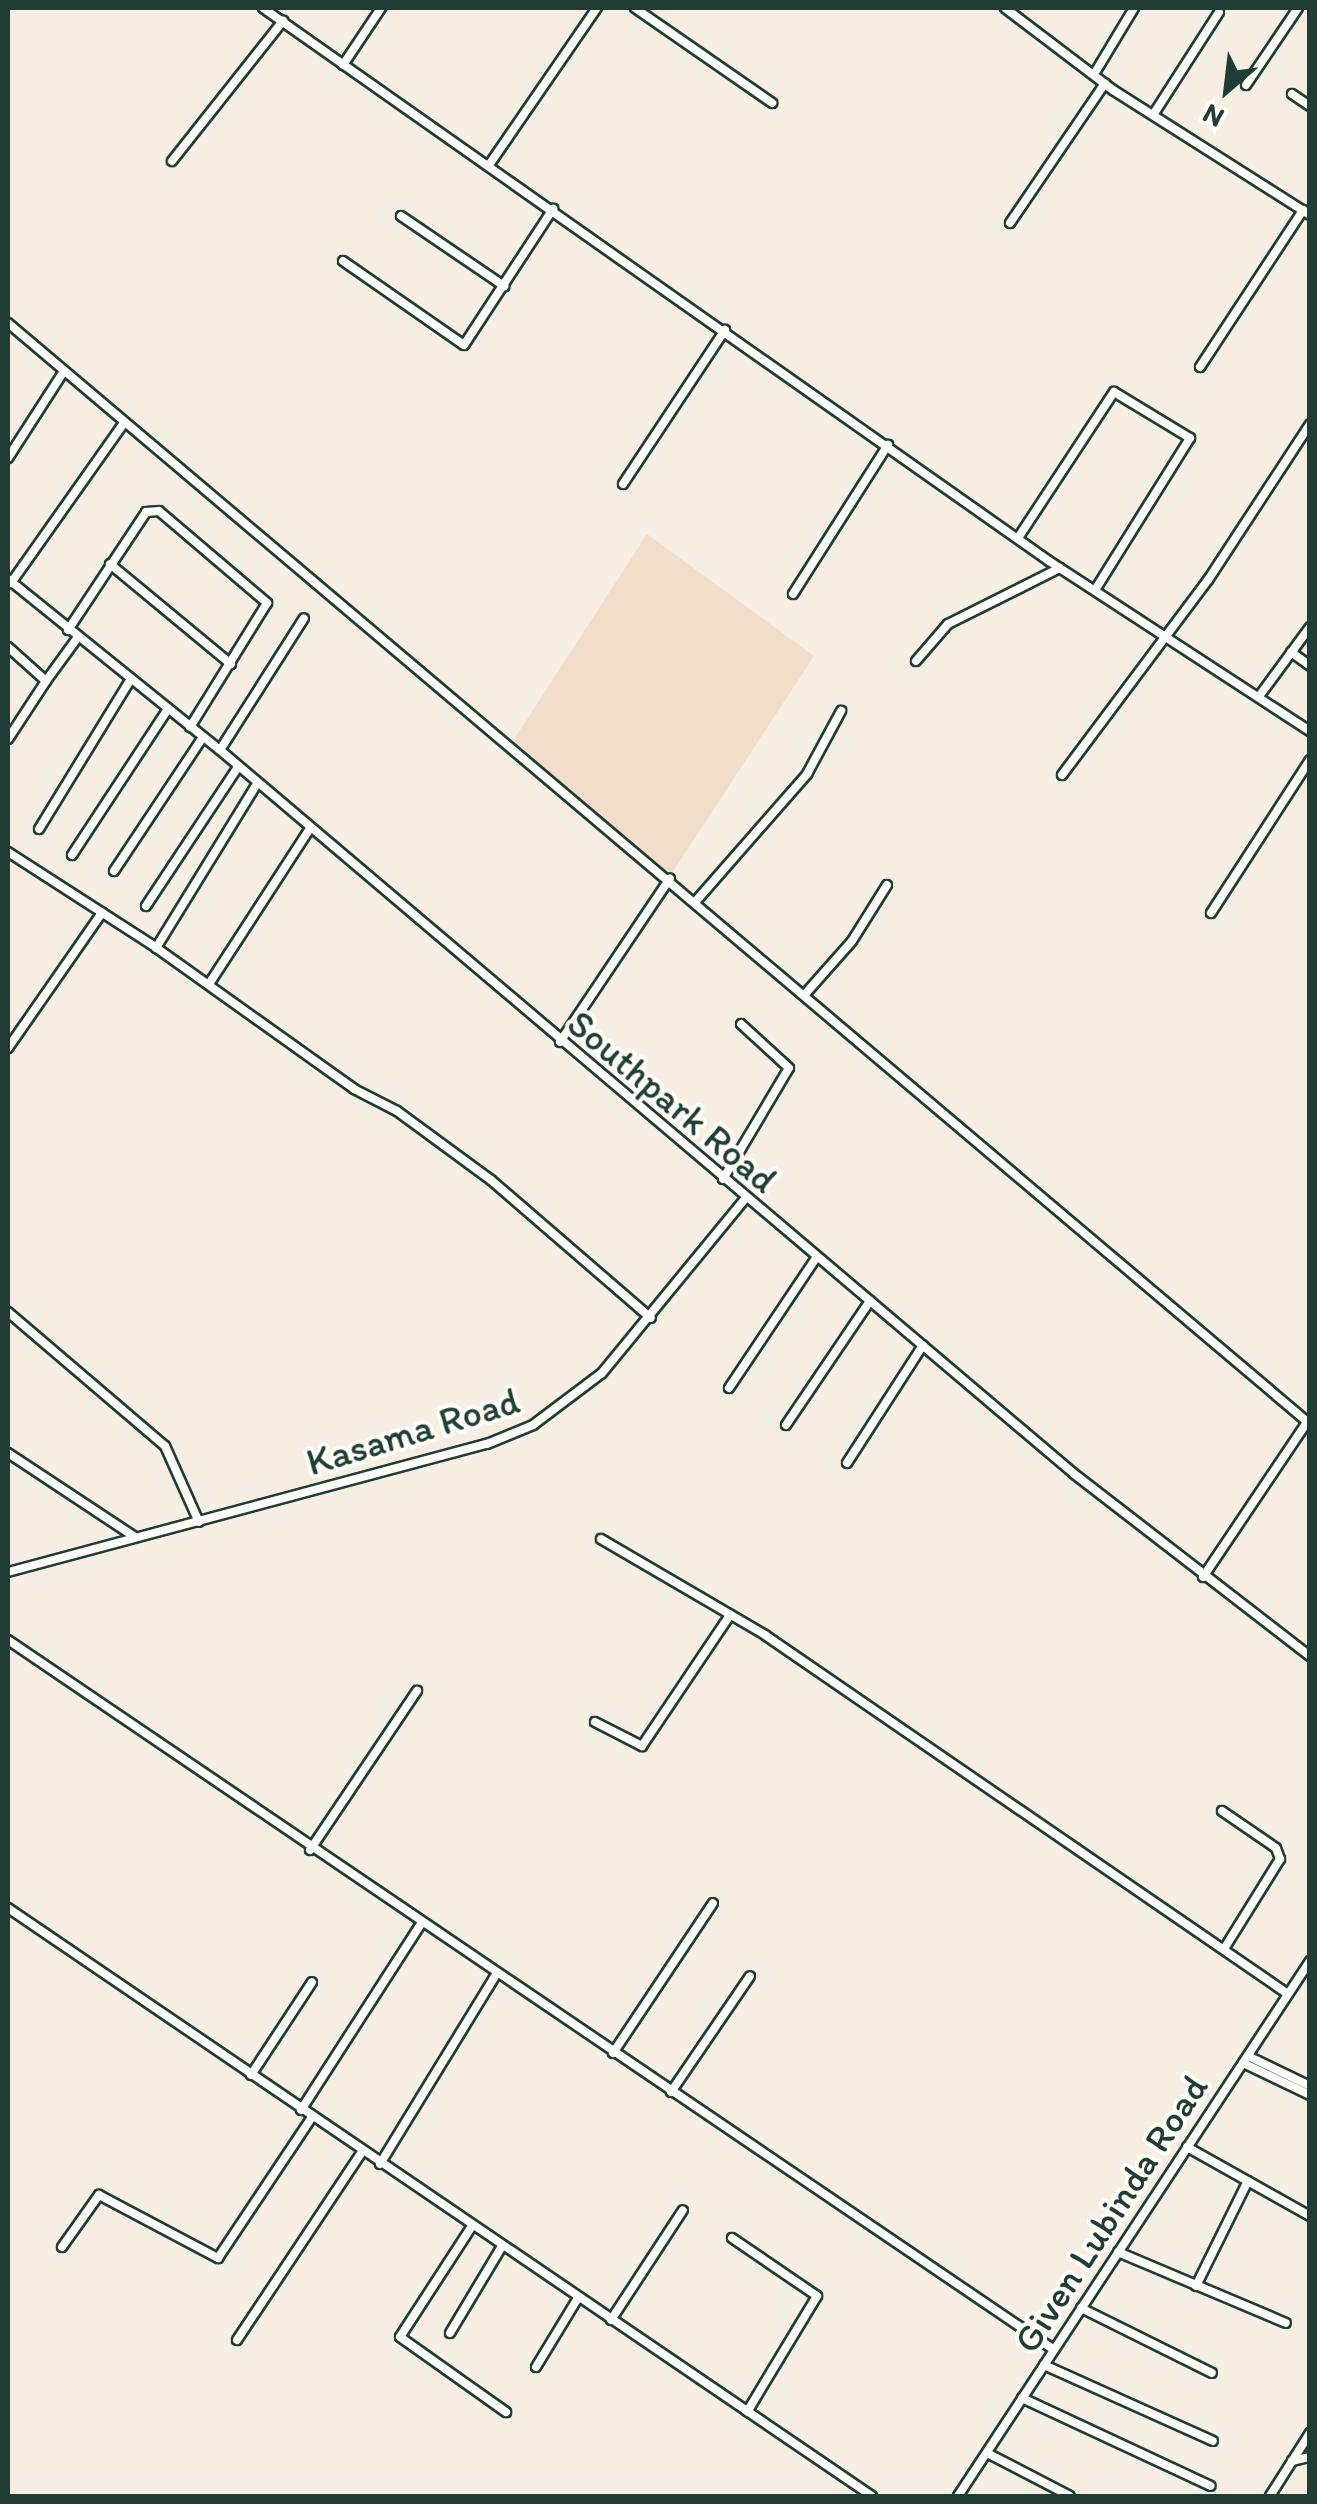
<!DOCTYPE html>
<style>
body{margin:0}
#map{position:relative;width:1317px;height:2504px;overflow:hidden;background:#f7eee3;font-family:Itim,sans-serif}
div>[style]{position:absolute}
.built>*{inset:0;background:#f0ddca}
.roads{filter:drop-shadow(2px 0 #1f3d34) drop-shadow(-2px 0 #1f3d34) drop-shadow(0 2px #1f3d34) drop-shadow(0 -2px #1f3d34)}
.minor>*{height:8px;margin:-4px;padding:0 4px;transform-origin:4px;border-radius:4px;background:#fdfcf7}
span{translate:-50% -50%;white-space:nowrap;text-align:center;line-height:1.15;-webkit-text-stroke:8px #fdfcf7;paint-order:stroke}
.street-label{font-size:38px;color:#1f3d34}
.frame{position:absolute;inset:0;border:10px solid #1f3d34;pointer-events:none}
.north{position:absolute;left:1177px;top:40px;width:100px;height:100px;-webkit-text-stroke:8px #fdfcf7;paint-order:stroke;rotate:208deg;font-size:28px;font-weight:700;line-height:40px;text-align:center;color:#1f3d34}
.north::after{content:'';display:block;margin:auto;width:35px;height:45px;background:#1f3d34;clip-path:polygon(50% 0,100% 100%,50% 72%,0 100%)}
</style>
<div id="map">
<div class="built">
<i style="clip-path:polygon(647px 534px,814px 656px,670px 876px,513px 741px)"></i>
</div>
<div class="roads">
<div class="minor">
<i style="left:263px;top:8px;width:961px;rotate:35.13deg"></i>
<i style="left:1049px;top:561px;width:311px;rotate:33.1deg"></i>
<i style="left:635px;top:8px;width:167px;rotate:34.7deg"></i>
<i style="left:1005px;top:8px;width:136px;rotate:37.2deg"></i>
<i style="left:1113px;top:90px;width:233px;rotate:32.4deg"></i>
<i style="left:343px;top:65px;width:69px;rotate:-56.3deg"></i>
<i style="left:1096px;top:71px;width:74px;rotate:-58.9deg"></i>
<i style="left:1246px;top:85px;width:93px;rotate:-56deg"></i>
<i style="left:1292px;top:94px;width:22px;rotate:34deg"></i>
<i style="left:1153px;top:115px;width:122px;rotate:-57.3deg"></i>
<i style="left:172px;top:161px;width:179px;rotate:-51.6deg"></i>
<i style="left:489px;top:165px;width:191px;rotate:-55.5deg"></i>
<i style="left:401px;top:216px;width:125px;rotate:34.2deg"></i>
<i style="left:1010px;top:223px;width:169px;rotate:-55.8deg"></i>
<i style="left:343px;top:261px;width:147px;rotate:34.8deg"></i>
<i style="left:464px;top:345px;width:163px;rotate:-56.8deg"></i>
<i style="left:8px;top:323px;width:1705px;rotate:40.22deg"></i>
<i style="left:1200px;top:367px;width:188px;rotate:-56.7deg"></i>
<i style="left:8px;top:458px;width:103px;rotate:-57.2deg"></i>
<i style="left:623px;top:484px;width:185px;rotate:-56.5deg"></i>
<i style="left:1018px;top:538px;width:175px;rotate:-56.7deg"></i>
<i style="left:1114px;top:392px;width:89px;rotate:31.2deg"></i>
<i style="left:1190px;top:438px;width:179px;rotate:122deg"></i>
<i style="left:110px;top:564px;width:157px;rotate:39.6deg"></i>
<i style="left:8px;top:579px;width:272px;rotate:38.9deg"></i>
<i style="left:220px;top:750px;width:1118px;rotate:40.28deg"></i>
<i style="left:1073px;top:1473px;width:299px;rotate:37.7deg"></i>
<i style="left:11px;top:583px;width:196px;rotate:-54.8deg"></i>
<i style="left:793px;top:594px;width:177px;rotate:-57.5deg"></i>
<i style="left:68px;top:630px;width:141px;rotate:-56.5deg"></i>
<i style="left:146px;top:512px;width:13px;rotate:-4deg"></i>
<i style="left:159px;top:511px;width:142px;rotate:40.4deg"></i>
<i style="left:267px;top:603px;width:146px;rotate:121.8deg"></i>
<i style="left:8px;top:647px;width:51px;rotate:41.8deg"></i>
<i style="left:46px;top:681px;width:69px;rotate:123.2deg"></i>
<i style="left:1291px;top:652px;width:24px;rotate:36deg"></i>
<i style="left:916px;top:661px;width:49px;rotate:-49.1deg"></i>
<i style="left:948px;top:624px;width:125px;rotate:-26.6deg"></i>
<i style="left:46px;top:681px;width:54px;rotate:-54deg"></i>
<i style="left:1260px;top:695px;width:84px;rotate:-53.7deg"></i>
<i style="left:220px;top:750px;width:156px;rotate:-57.5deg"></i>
<i style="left:1062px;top:775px;width:244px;rotate:-53.2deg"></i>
<i style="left:1208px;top:580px;width:186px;rotate:-56.8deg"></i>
<i style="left:39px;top:829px;width:176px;rotate:-58.5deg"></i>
<i style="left:8px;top:852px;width:170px;rotate:32.8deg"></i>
<i style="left:151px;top:944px;width:249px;rotate:35.5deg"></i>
<i style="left:354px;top:1089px;width:48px;rotate:27.1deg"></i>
<i style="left:397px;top:1111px;width:117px;rotate:36.3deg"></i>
<i style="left:491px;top:1180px;width:211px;rotate:40.8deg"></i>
<i style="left:72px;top:855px;width:175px;rotate:-56.7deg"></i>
<i style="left:114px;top:871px;width:161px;rotate:-56.4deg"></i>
<i style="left:696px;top:901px;width:169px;rotate:-48.8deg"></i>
<i style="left:807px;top:774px;width:72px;rotate:-61.6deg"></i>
<i style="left:146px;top:906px;width:167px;rotate:-56.5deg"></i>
<i style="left:1211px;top:913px;width:182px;rotate:-57.1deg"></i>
<i style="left:156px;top:948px;width:193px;rotate:-58.4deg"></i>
<i style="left:209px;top:984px;width:184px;rotate:-57deg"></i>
<i style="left:806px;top:993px;width:69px;rotate:-48.5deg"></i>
<i style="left:852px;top:941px;width:66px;rotate:-58deg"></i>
<i style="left:560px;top:1042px;width:197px;rotate:-56.1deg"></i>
<i style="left:8px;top:1048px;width:165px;rotate:-55.2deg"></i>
<i style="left:723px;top:1179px;width:129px;rotate:-59.3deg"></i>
<i style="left:789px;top:1068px;width:65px;rotate:-137.5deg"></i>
<i style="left:8px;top:1312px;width:206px;rotate:40.5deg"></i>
<i style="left:165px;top:1446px;width:83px;rotate:65.9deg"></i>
<i style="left:729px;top:1388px;width:156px;rotate:-56.2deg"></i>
<i style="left:786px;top:1425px;width:150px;rotate:-55.9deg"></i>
<i style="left:8px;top:1453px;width:152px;rotate:33.5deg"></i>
<i style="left:847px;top:1463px;width:140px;rotate:-57.2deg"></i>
<i style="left:601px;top:1539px;width:190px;rotate:30.3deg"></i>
<i style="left:765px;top:1635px;width:634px;rotate:34.47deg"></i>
<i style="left:8px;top:1572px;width:496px;rotate:-15deg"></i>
<i style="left:487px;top:1444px;width:50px;rotate:-22.4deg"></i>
<i style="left:533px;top:1425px;width:86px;rotate:-37deg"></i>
<i style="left:602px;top:1373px;width:225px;rotate:-50.6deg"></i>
<i style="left:1203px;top:1577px;width:187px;rotate:-56.1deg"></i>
<i style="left:8px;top:1640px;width:1263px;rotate:34.16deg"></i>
<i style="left:595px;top:1722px;width:53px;rotate:27.1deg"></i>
<i style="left:642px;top:1746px;width:158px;rotate:-56.1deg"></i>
<i style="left:1222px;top:1811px;width:65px;rotate:34.4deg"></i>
<i style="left:1276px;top:1848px;width:12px;rotate:70deg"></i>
<i style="left:1280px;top:1859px;width:106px;rotate:121.9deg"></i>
<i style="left:310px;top:1850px;width:192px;rotate:-56.1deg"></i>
<i style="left:8px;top:1908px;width:1045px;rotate:34.24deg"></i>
<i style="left:613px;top:2053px;width:180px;rotate:-56.3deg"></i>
<i style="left:1248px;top:2056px;width:69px;rotate:25.8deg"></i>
<i style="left:1243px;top:2063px;width:74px;rotate:25.5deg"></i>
<i style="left:251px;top:2075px;width:111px;rotate:-56.7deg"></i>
<i style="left:671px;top:2092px;width:140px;rotate:-55.7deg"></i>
<i style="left:301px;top:2110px;width:221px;rotate:-57.2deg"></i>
<i style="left:1187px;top:2147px;width:141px;rotate:29.3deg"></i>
<i style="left:380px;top:2164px;width:222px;rotate:-58.5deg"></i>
<i style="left:472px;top:2226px;width:132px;rotate:123deg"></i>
<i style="left:400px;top:2337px;width:130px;rotate:35.3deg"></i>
<i style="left:732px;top:2238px;width:103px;rotate:34.3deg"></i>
<i style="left:817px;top:2296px;width:135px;rotate:121.1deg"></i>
<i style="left:62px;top:2247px;width:64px;rotate:-54.6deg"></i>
<i style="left:99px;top:2195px;width:135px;rotate:27.9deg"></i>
<i style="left:218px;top:2258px;width:169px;rotate:-56.3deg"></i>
<i style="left:1118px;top:2252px;width:182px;rotate:22.9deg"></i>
<i style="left:1196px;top:2286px;width:117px;rotate:-63.7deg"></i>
<i style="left:1081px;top:2308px;width:146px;rotate:26.4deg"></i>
<i style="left:611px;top:2320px;width:131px;rotate:-56.8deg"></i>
<i style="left:450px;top:2333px;width:101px;rotate:-59.1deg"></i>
<i style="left:237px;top:2340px;width:226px;rotate:-56.4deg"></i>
<i style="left:1044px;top:2365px;width:185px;rotate:24.2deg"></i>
<i style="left:536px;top:2367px;width:81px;rotate:-58.7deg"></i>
<i style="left:1022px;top:2398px;width:208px;rotate:25deg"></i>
<i style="left:987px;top:2453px;width:93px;rotate:27.4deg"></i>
<i style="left:1292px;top:2461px;width:18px;rotate:-13deg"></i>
<i style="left:958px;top:2496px;width:640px;rotate:-56.66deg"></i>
<i style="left:1270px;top:2496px;width:75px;rotate:-57.6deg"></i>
</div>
</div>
<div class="street-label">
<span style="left:672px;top:1102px;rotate:40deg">Southpark Road</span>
<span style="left:413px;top:1432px;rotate:-17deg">Kasama Road</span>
<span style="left:1111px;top:2214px;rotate:-57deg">Given Lubinda Road</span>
</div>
<div class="frame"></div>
<div class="north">N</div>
</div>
